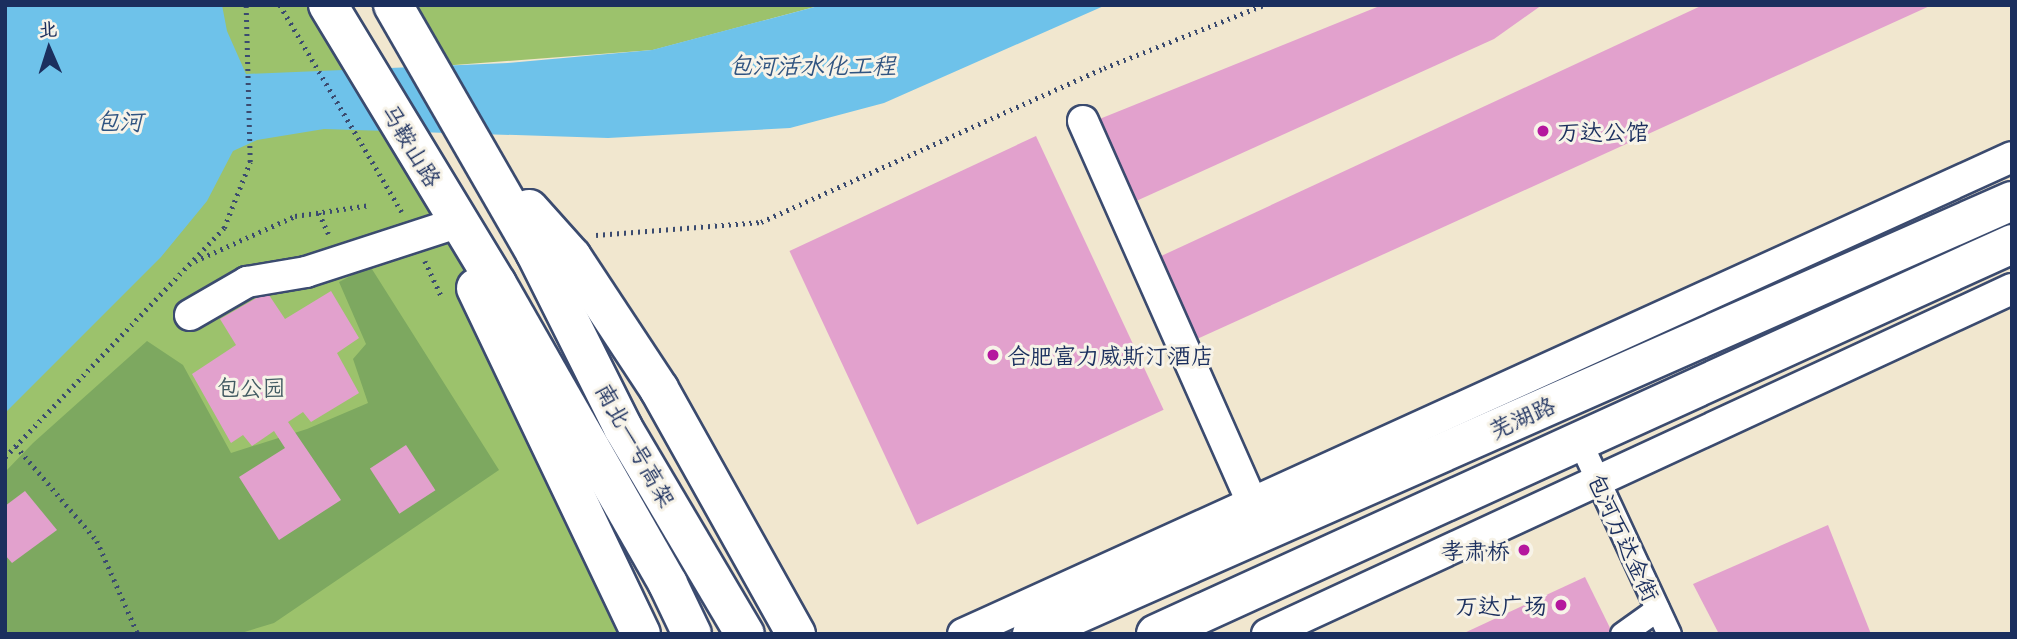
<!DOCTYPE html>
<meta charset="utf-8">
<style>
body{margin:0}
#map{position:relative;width:2017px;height:639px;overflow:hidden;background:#f1e7cf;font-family:"Playpen Sans","LXGW WenKai TC",sans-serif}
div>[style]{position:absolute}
.green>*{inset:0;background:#9cc26c}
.forest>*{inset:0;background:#7da860}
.water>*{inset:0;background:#6ec2ea}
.building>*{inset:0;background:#e2a1cd;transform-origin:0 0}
.path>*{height:4.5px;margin-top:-2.25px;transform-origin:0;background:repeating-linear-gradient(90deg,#3b4b6f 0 2px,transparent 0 7px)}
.roads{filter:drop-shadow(2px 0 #3b4b6f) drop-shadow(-2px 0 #3b4b6f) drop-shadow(0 2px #3b4b6f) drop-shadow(0 -2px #3b4b6f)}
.pedestrian>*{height:23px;margin:-11.5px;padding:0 11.5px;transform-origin:11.5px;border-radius:11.5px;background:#fff}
.minor>*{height:30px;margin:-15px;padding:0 15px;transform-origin:15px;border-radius:15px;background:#fff}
.primary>*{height:38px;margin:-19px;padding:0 19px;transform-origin:19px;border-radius:19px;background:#fff}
.trunk>*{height:38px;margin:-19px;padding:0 19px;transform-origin:19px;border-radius:19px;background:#fff}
.dots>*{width:19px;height:19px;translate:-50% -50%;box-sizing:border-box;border:4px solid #f7f3e8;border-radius:50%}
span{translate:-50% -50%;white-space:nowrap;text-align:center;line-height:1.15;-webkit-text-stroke:6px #f7f3e8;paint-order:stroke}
.poi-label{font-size:23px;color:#1b2f5e}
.left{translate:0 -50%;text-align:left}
.right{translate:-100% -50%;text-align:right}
.street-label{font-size:23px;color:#1b2f5e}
.park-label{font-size:23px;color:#425b62}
.water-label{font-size:24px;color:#305481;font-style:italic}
.frame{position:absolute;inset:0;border:7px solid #1b2f5e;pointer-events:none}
.north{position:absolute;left:14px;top:14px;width:70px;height:70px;-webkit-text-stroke:5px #f7f3e8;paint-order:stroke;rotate:357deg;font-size:19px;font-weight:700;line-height:28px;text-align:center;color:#1b2f5e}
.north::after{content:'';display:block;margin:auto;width:24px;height:32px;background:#1b2f5e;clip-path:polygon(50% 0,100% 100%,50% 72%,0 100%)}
</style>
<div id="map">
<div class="green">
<i style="clip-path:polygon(5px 5px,328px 5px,431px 176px,641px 634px,5px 634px)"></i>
<i style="clip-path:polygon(393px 5px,822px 5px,653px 50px,428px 67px)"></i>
</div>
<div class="forest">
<i style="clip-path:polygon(370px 266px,499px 470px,274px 623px,238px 634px,5px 634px,5px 472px,33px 443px,147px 341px,183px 365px,231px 453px,307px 429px,368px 403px,353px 359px,366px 344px,339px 282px)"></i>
</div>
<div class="water">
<i style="clip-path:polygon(5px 5px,222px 5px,227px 31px,246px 74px,508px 63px,652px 50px,822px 5px,1106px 5px,884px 103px,790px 128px,608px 138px,324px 129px,257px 140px,233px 151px,207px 201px,161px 257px,5px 413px)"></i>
</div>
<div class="building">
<i style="clip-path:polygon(1382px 5px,1542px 5px,1494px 39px,1134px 202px,1097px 120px)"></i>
<i style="clip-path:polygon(1703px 5px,1932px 5px,1197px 339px,1159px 257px)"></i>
<i style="left:1036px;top:136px;width:302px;height:272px;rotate:65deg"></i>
<i style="clip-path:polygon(331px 291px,359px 338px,337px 353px,359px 393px,311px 422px,303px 412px,288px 422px,341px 500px,279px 540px,239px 477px,285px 448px,274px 431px,252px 446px,243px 435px,231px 443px,192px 374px,236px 345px,220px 319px,267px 292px,285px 319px)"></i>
<i style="left:406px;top:445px;width:54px;height:43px;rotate:57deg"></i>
<i style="clip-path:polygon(25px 491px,57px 530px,12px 563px,5px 555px,5px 506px)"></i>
<i style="clip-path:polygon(1828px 525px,1871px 634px,1719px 634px,1693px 584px)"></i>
<i style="clip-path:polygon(1585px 577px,1613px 634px,1462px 634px)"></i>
</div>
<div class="path">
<i style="left:280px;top:5px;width:240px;rotate:59.5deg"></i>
<i style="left:319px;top:213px;width:23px;rotate:65deg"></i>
<i style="left:596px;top:235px;width:166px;rotate:-4.5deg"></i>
<i style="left:761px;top:222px;width:376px;rotate:-24.2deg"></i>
<i style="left:1104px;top:68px;width:172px;rotate:-21.5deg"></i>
<i style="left:195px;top:261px;width:110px;rotate:-24.2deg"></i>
<i style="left:295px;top:216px;width:76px;rotate:-8.3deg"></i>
<i style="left:425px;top:261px;width:40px;rotate:65deg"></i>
<i style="left:16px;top:446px;width:125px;rotate:49.5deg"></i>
<i style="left:97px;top:541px;width:102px;rotate:66.2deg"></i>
<i style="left:5px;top:457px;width:317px;rotate:-46.3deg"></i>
<i style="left:224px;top:228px;width:71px;rotate:-68.5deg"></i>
<i style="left:250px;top:162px;width:157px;rotate:-91.5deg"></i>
</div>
<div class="roads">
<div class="pedestrian">
<i style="left:1579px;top:440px;width:214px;rotate:65.1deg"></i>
<i style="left:1622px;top:634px;width:43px;rotate:-35.5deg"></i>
</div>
<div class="minor">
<i style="left:1083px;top:121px;width:417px;rotate:66.1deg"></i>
<i style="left:190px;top:315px;width:66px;rotate:-30.1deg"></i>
<i style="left:247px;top:282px;width:60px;rotate:-9.6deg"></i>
<i style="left:306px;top:272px;width:152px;rotate:-18deg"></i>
<i style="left:963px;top:634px;width:1152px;rotate:-24.45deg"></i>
<i style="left:1267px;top:634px;width:821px;rotate:-24.85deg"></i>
</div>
<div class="primary">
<i style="left:1032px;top:634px;width:1071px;rotate:-23.84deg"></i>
<i style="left:1156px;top:634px;width:941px;rotate:-24.49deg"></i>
</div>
<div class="trunk">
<i style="left:328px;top:5px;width:326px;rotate:58.8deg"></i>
<i style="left:497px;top:284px;width:345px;rotate:60.3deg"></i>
<i style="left:668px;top:584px;width:55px;rotate:64.4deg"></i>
<i style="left:393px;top:5px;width:285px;rotate:60.1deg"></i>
<i style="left:535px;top:252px;width:197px;rotate:63.4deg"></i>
<i style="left:623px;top:428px;width:239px;rotate:59.4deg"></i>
<i style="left:529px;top:209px;width:64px;rotate:48.1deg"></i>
<i style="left:572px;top:257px;width:158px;rotate:56.6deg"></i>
<i style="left:659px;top:389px;width:281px;rotate:60.8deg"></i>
<i style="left:476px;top:288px;width:383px;rotate:64.5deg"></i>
</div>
</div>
<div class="dots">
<i style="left:1543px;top:131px;background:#b5179e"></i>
<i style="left:993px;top:355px;background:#b5179e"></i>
<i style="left:1524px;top:550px;background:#b5179e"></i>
<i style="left:1561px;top:605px;background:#b5179e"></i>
</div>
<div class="poi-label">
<span class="left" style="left:1557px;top:131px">万达公馆</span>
<span class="left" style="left:1007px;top:355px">合肥富力威斯汀酒店</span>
<span class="right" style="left:1510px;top:550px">孝肃桥</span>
<span class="right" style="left:1547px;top:605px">万达广场</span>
</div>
<div class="street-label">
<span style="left:412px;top:145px;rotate:59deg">马鞍山路</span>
<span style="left:1522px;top:417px;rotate:-24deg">芜湖路</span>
<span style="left:636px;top:445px;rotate:61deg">南北一号高架</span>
<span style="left:1624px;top:537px;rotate:65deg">包河万达金街</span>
</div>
<div class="park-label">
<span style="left:251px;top:387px">包公园</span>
</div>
<div class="water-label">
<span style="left:812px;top:65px">包河活水化工程</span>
<span style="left:119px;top:121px">包河</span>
</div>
<div class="frame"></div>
<div class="north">北</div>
</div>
